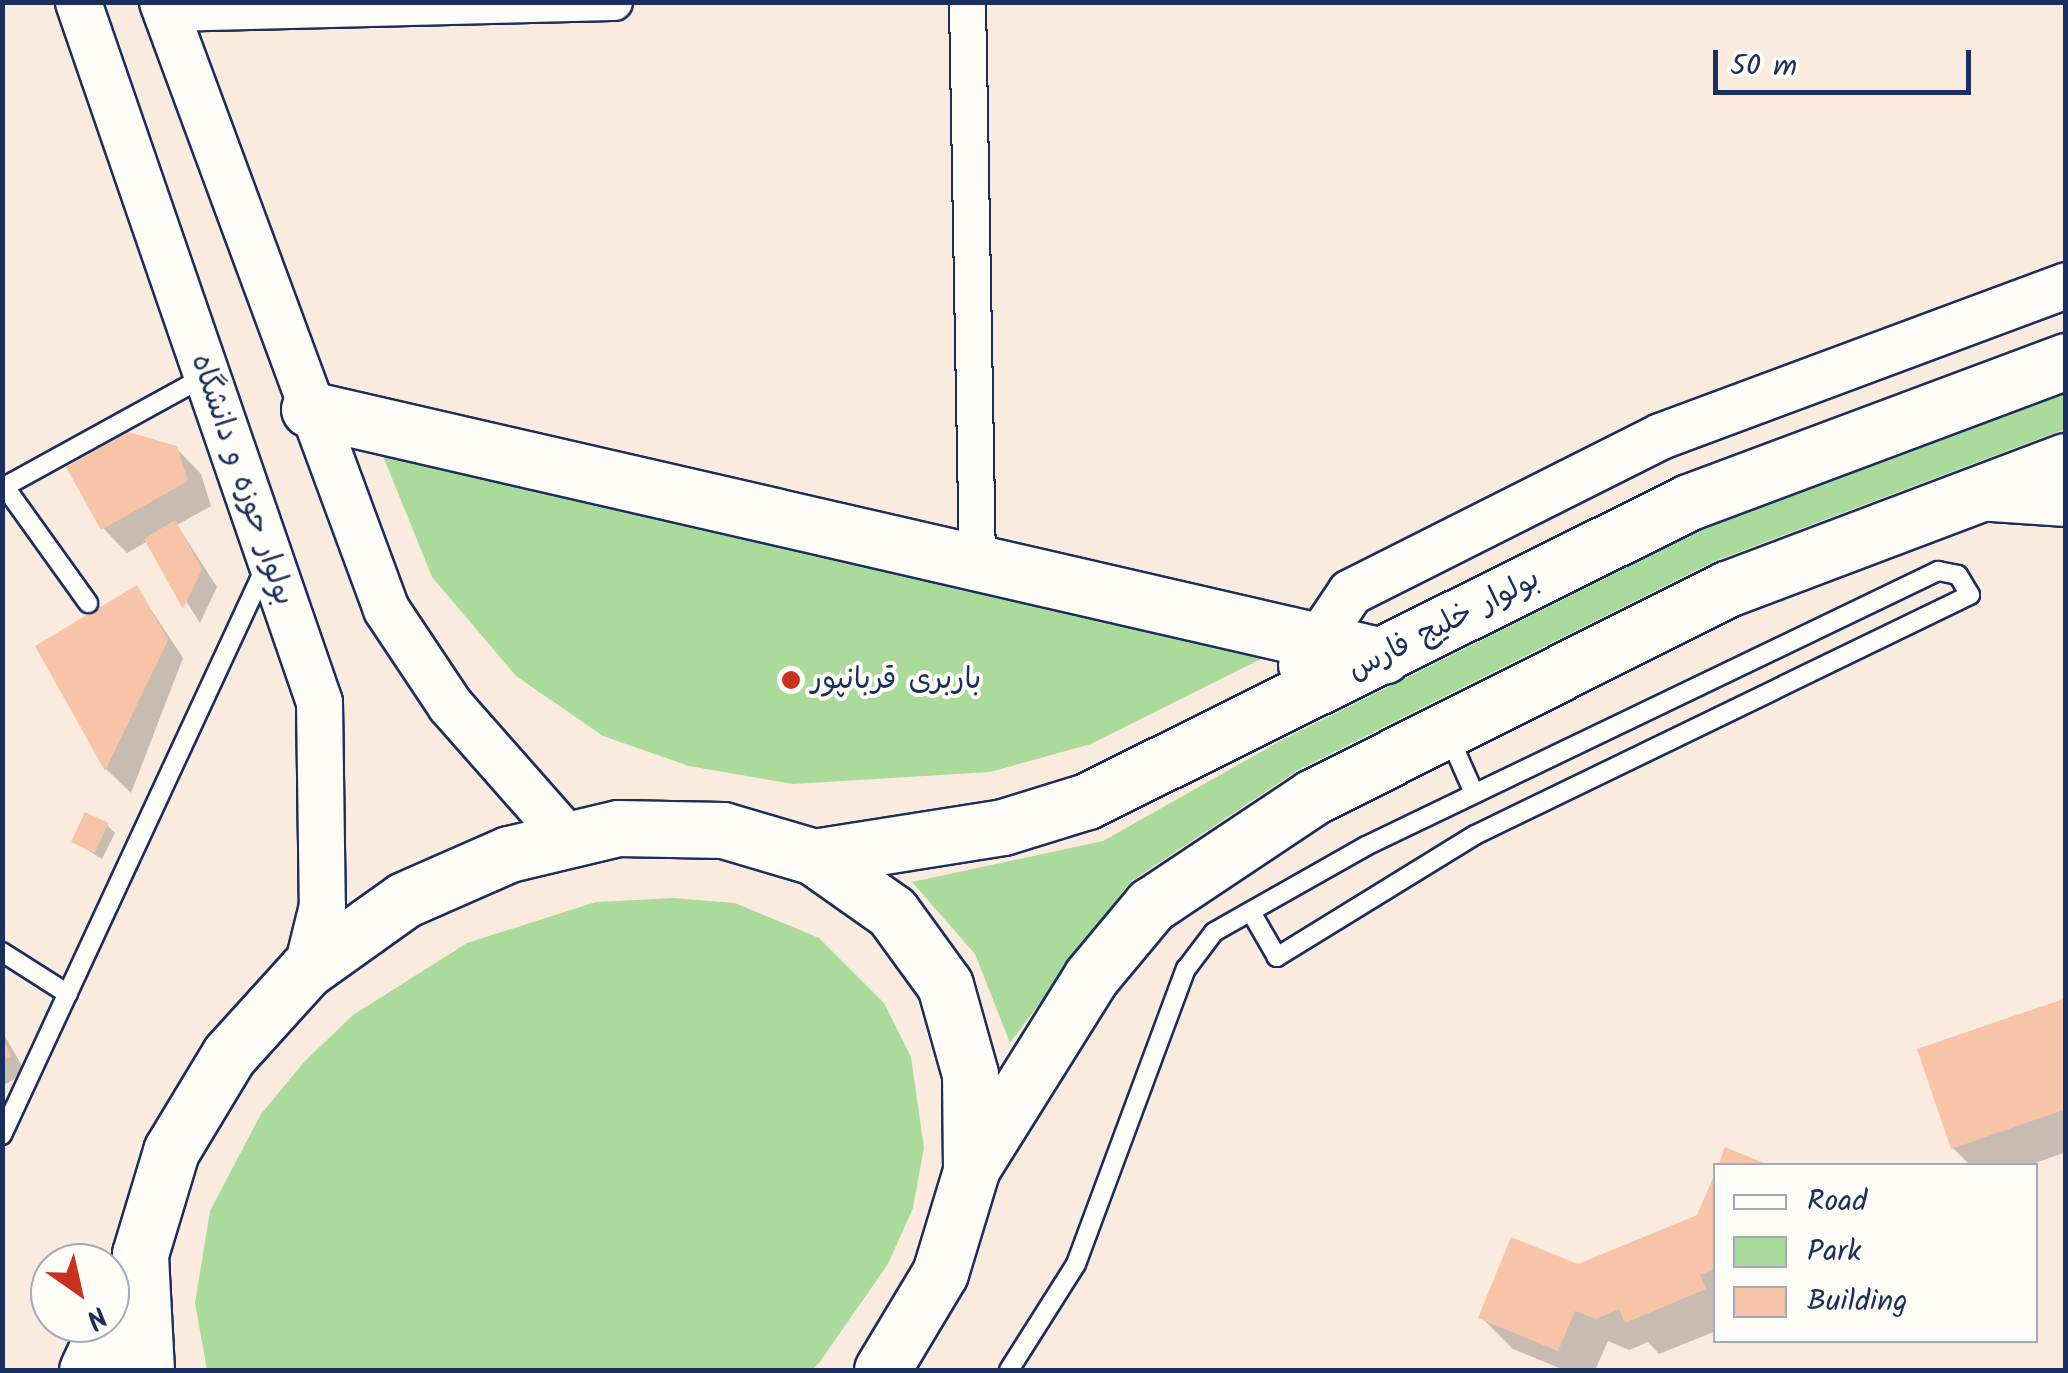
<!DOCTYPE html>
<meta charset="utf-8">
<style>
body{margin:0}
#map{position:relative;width:2068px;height:1373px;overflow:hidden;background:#fbebdf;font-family:Kalam,"Playpen Sans Arabic",sans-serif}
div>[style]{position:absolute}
.green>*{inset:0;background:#abdb9b}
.shadow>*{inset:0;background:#0003}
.building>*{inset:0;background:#f7c4a8;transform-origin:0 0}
.roads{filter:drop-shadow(2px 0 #1b2f5e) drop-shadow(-2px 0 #1b2f5e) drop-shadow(0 2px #1b2f5e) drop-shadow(0 -2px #1b2f5e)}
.service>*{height:18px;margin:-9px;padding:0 9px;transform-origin:9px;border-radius:9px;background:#fdfcf7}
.minor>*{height:35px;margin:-17.5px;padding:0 17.5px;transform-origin:17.5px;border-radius:17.5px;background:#fdfcf7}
.tertiary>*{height:45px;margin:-22.5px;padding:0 22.5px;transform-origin:22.5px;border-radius:22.5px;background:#fdfcf7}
.trunk>*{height:55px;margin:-27.5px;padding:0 27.5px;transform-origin:27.5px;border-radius:27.5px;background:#fdfcf7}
.dots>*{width:28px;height:28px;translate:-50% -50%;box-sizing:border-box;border:5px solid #fdfcf7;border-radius:50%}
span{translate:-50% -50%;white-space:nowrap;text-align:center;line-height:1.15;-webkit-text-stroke:8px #fdfcf7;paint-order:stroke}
.street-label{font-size:30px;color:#1b2f5e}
.poi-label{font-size:30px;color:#1b2f5e}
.left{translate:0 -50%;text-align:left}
.frame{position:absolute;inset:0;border:5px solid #1b2f5e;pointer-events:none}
.legend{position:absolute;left:1713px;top:1163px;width:325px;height:180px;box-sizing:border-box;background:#fdfcf7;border:2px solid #a3aaba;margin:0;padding:12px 18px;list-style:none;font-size:30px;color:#1b2f5e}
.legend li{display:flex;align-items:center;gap:20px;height:50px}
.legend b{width:50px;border:2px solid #a3aaba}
.north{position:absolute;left:30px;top:1243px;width:100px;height:100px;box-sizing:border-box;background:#fdfcf7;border:2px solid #a3aaba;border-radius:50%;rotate:146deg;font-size:28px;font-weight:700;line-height:40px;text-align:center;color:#1b2f5e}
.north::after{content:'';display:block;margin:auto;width:35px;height:45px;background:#c8321e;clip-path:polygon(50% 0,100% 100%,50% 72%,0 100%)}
.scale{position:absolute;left:1713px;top:50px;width:258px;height:45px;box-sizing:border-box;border:5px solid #1b2f5e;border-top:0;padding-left:12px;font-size:30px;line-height:35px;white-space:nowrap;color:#1b2f5e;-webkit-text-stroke:8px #fdfcf7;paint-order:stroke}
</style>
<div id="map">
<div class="green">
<i style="clip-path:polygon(2065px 394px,2065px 429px,1715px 561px,1298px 770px,1130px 882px,1010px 1043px,975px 954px,912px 882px,1103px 841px,1282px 740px,1701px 530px)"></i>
<i style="clip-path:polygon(383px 456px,1269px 655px,1091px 744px,990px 772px,793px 784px,689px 766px,603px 736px,516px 676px,432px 577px)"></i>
<i style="clip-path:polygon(674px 898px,735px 903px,819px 938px,884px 1003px,911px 1057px,924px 1148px,913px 1208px,888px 1264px,819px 1363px,812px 1370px,207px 1370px,195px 1303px,210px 1211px,261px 1114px,304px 1062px,353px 1015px,467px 943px,596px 902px)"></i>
</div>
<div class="shadow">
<i style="clip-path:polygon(176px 448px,201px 474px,211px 506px,177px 525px,217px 587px,200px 623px,148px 541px,127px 553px,103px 528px)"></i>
<i style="clip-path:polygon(137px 588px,183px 658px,131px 793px,107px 770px,39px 647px)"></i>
<i style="clip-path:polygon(107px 825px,115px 833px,102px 859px,74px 842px)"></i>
<i style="clip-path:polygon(2066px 1000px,2066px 1152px,2027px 1166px,1971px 1166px,1953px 1148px)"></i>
<i style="clip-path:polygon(2px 1031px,26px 1073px,2px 1086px)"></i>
<i style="clip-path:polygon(1716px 1177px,1716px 1331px,1659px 1354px,1648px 1342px,1629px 1350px,1608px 1341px,1595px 1370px,1564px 1370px,1513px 1349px,1481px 1317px,1699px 1216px)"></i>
</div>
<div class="building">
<i style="clip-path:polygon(128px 432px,177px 446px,188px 481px,101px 530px,66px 467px)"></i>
<i style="clip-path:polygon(175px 520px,202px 569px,183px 609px,144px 539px)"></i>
<i style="clip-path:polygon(137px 585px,168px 640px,105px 771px,35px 646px)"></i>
<i style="left:85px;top:812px;width:26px;height:33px;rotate:25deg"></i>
<i style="clip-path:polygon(2066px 998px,2066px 1109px,1951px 1149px,1917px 1049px)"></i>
<i style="clip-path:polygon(2px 1038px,12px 1056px,2px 1061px)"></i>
<i style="clip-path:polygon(1725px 1147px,1769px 1165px,1769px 1166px,1718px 1166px)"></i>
<i style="clip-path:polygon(1716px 1171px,1716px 1268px,1700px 1275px,1706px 1289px,1625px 1323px,1619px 1309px,1596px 1319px,1575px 1311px,1558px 1351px,1478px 1318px,1511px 1237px,1578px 1264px,1697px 1215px)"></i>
</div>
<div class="roads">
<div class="service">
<i style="left:5px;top:487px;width:143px;rotate:54.4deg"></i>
<i style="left:2px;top:488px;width:233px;rotate:-28.8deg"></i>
<i style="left:1448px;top:734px;width:64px;rotate:66.2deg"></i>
<i style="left:2px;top:952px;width:78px;rotate:32.5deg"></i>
<i style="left:2px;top:1135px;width:625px;rotate:-65.12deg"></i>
<i style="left:1009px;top:1370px;width:125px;rotate:-57.7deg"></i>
<i style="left:1076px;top:1264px;width:315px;rotate:-69.6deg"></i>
<i style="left:1186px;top:969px;width:46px;rotate:-52.9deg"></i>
<i style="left:1214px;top:932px;width:175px;rotate:-29.5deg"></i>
<i style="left:1366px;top:846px;width:635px;rotate:-25.68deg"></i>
<i style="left:1938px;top:571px;width:20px;rotate:11deg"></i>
<i style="left:1958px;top:575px;width:23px;rotate:59deg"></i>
<i style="left:1970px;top:595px;width:550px;rotate:154.13deg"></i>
<i style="left:1475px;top:835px;width:233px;rotate:148.4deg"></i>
<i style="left:1277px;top:957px;width:52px;rotate:-120deg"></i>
</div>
<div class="minor">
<i style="left:967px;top:2px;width:561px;rotate:88.98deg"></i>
<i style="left:166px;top:13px;width:448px;rotate:-1.4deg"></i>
</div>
<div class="tertiary">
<i style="left:78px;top:2px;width:740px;rotate:71deg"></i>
<i style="left:319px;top:702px;width:203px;rotate:89.2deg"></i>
<i style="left:322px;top:905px;width:67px;rotate:103.8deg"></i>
<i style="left:162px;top:2px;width:647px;rotate:69.74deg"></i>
<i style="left:386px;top:609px;width:115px;rotate:56.3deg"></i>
<i style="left:450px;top:705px;width:180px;rotate:48.6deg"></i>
<i style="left:1977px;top:497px;width:89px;rotate:3.9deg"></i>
<i style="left:1301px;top:665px;width:88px;rotate:-56.1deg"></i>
<i style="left:1350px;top:592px;width:347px;rotate:-26.7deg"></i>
<i style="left:1660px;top:436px;width:433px;rotate:-20.4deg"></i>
</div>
<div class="trunk">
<i style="left:309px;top:409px;width:1102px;rotate:12.95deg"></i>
<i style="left:814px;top:857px;width:191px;rotate:-9deg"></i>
<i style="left:1003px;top:827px;width:88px;rotate:-17.2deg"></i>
<i style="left:1087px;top:801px;width:672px;rotate:-26.41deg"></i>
<i style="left:1689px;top:502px;width:403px;rotate:-20.5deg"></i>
<i style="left:973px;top:1166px;width:223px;rotate:-58deg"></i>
<i style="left:1091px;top:977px;width:94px;rotate:-50.2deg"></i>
<i style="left:1151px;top:905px;width:195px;rotate:-33.7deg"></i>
<i style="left:1313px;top:797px;width:463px;rotate:-26.7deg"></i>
<i style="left:1727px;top:589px;width:362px;rotate:-20.7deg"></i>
<i style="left:87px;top:1370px;width:105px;rotate:-65.1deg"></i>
<i style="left:146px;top:1370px;width:116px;rotate:-93deg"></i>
<i style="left:140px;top:1254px;width:108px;rotate:-73.2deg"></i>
<i style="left:171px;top:1151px;width:112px;rotate:-58.9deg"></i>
<i style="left:229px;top:1055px;width:115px;rotate:-47.8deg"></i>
<i style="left:306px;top:970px;width:120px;rotate:-35.5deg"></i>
<i style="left:404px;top:900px;width:115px;rotate:-23.7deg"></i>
<i style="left:509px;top:854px;width:112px;rotate:-13.4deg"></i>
<i style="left:618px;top:828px;width:105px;rotate:1.1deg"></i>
<i style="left:723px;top:830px;width:95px;rotate:16.5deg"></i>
<i style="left:814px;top:857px;width:95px;rotate:35.2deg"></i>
<i style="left:892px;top:912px;width:90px;rotate:54deg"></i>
<i style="left:945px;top:985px;width:92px;rotate:74.3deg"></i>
<i style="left:970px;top:1074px;width:97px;rotate:89.4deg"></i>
<i style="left:971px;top:1171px;width:107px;rotate:106.9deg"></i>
<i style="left:940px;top:1273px;width:113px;rotate:120.9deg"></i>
</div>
</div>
<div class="dots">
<i style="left:791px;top:680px;background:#c8321e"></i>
</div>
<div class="street-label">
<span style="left:242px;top:480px;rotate:71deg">بولوار حوزه و دانشگاه</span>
<span style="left:1444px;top:625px;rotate:-27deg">بولوار خلیج فارس</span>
</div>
<div class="poi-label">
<span class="left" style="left:811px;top:680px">باربری قربانپور</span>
</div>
<div class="frame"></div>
<ul class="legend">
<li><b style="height:12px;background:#fdfcf7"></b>Road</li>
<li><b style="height:28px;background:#abdb9b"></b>Park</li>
<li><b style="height:28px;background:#f7c4a8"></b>Building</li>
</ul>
<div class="north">N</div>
<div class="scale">50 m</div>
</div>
